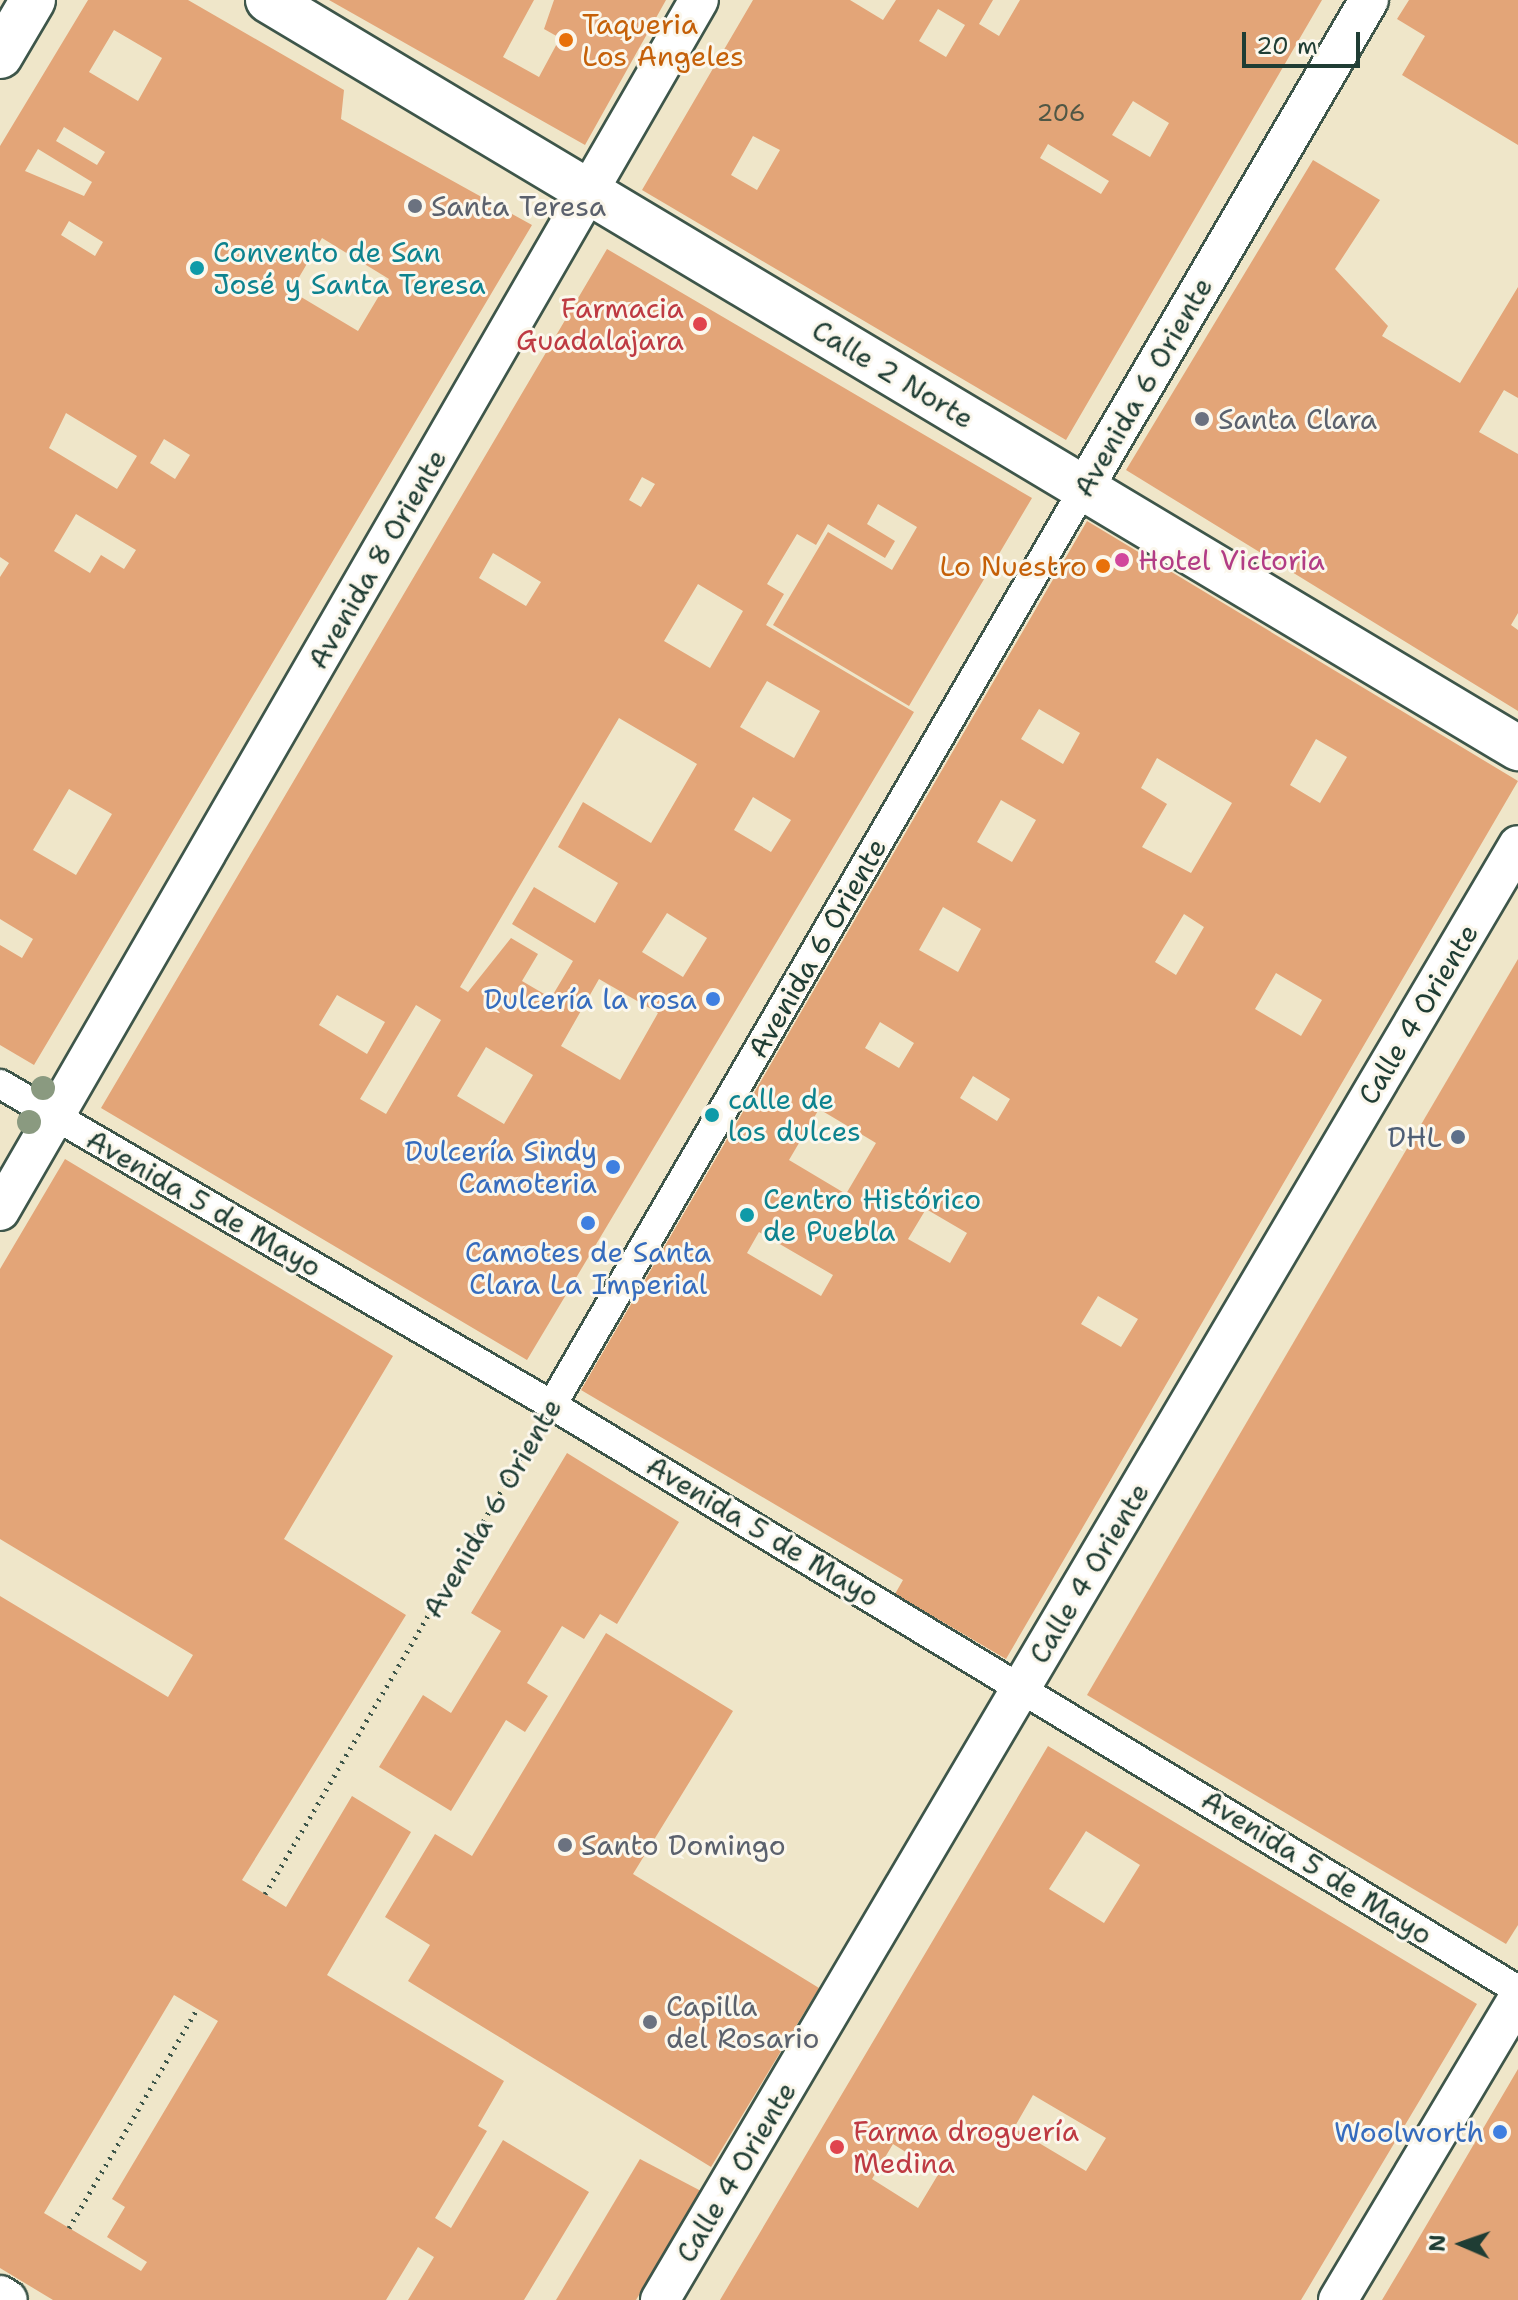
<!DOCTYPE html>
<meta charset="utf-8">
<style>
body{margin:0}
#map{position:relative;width:1518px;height:2300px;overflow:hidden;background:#efe6c9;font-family:"Shantell Sans",sans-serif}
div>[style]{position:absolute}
.building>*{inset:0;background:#e3a578}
.path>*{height:5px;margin-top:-2.5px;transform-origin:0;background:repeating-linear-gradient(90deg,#3e564a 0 2px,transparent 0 8px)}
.roads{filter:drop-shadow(2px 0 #3e564a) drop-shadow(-2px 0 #3e564a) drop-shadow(0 2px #3e564a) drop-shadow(0 -2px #3e564a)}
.pedestrian>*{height:28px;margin:-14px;padding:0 14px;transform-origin:14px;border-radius:14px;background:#fff}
.minor>*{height:38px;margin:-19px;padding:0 19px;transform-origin:19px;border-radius:19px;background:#fff}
.tertiary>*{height:44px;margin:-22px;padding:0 22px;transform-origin:22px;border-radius:22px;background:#fff}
.secondary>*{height:44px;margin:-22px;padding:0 22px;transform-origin:22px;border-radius:22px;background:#fff}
.trees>*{width:24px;height:24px;margin:-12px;border-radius:50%;background:#8a9a80}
.dots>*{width:22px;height:22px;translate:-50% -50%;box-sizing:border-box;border:4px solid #fbf7ec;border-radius:50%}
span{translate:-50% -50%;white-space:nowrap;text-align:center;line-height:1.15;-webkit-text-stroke:6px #fbf7ec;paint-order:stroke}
.number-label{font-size:24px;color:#505745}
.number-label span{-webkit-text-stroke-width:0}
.food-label{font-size:28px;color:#c56008}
.left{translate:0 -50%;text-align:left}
.right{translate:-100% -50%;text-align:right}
.worship-label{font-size:28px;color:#5b616d}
.culture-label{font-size:28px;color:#0d838f}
.health-label{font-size:28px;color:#be3a42}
.street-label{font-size:28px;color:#1f3d34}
.hotel-label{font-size:28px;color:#b23c85}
.shop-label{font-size:28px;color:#366cbe}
.service-label{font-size:28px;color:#4e5e75}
.north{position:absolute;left:1422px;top:2204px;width:80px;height:80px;-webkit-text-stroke:6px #fbf7ec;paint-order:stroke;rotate:272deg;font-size:22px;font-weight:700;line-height:32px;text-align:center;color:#1f3d34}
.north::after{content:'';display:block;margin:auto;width:28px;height:36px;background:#1f3d34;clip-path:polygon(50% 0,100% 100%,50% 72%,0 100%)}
.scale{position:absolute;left:1242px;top:32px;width:118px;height:36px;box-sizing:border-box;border:4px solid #1f3d34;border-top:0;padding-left:10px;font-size:24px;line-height:28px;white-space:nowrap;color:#1f3d34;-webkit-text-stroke:6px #fbf7ec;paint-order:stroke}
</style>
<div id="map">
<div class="building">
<i style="clip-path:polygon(evenodd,88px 0,188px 0,344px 90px,341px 119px,532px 225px,34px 1065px,0 1045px,0 945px,22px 958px,33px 939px,0 919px,0 577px,9px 563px,0 557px,0 146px,88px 0,114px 30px,162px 58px,138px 101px,89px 72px,114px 30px,88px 0,64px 127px,105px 152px,97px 165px,56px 141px,64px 127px,88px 0,38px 149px,92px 182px,84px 196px,25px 171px,38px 149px,88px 0,69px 221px,103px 242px,95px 256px,61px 235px,69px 221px,88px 0,322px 238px,389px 279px,358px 331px,291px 291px,322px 238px,88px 0,66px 413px,137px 456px,117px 489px,49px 448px,66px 413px,88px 0,164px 439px,190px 455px,175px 479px,150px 463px,164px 439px,88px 0,76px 514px,136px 550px,124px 569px,101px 555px,90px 573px,54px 551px,76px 514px,88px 0,69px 789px,112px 814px,76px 875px,33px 850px,69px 789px)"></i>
<i style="clip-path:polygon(329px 0,534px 0,503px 57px,539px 77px,560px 38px,544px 29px,554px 0,666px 0,585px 145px)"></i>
<i style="clip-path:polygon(evenodd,753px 0,850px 0,883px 20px,896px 0,993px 0,979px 24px,999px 36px,1020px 0,1322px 0,1066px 440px,642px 190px,753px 0,938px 9px,965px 25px,946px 57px,919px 41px,938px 9px,753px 0,1133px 101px,1169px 123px,1150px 157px,1112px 135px,1133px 101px,753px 0,753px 136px,780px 150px,757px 190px,731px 175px,753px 136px,753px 0,1048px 144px,1109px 181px,1101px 194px,1040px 158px,1048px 144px)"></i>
<i style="clip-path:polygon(1409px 0,1518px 0,1518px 145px,1402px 75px,1425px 36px,1397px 19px)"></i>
<i style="clip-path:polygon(1313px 160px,1380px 200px,1335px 269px,1388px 326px,1382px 336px,1460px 383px,1518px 287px,1518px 398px,1504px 390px,1479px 432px,1518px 454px,1518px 613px,1511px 625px,1518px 630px,1518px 711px,1126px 470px)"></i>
<i style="clip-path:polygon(evenodd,607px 249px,1032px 498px,909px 706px,773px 625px,828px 532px,892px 570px,917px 527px,878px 504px,867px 524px,895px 541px,885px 558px,828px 524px,816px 545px,797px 534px,767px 584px,784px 594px,766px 625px,914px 712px,527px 1360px,101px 1108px,607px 249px,642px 477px,655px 484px,641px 507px,629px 500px,642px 477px,607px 249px,493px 553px,541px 582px,526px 606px,479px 578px,493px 553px,607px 249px,698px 584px,743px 611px,710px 668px,664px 641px,698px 584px,607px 249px,767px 681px,820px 711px,794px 758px,740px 727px,767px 681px,607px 249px,619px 718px,697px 764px,651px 843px,583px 802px,558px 847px,618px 883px,595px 923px,534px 887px,512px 924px,573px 961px,551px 998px,522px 981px,538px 954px,511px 938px,468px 992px,460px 987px,619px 718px,607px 249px,753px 797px,791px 820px,771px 852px,734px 830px,753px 797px,607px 249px,667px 913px,707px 938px,683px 977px,642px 952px,667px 913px,607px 249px,599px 979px,658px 1013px,620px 1080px,561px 1046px,599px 979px,607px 249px,337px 995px,385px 1022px,367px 1054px,319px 1025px,337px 995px,607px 249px,416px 1005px,441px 1020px,386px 1114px,360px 1099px,416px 1005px,607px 249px,486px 1047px,533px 1075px,504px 1124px,457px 1096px,486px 1047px)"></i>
<i style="clip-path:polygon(evenodd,1087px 521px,1518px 781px,1006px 1659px,895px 1594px,903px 1580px,581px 1390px,1087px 521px,1039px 709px,1080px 733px,1063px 764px,1021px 739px,1039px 709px,1087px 521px,1316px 739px,1347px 757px,1320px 803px,1290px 785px,1316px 739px,1087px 521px,1157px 758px,1232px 803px,1191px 873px,1142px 847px,1167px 804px,1141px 788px,1157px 758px,1087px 521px,1001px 800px,1036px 820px,1012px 862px,977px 842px,1001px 800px,1087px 521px,943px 907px,981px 929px,958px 972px,919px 950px,943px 907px,1087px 521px,1184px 914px,1204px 927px,1176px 975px,1155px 962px,1184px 914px,1087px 521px,1276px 973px,1322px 1000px,1301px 1036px,1255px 1009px,1276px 973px,1087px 521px,880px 1022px,914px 1043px,899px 1068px,865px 1048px,880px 1022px,1087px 521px,973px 1076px,1010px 1099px,997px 1121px,960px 1098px,973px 1076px,1087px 521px,819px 1109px,876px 1143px,846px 1194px,789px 1160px,819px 1109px,1087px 521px,926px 1209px,967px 1233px,950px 1263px,908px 1239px,926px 1209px,1087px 521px,759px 1232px,833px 1275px,821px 1296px,747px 1253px,759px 1232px,1087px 521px,1098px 1296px,1138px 1319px,1121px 1347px,1081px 1324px,1098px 1296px)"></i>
<i style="clip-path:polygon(1518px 959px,1518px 1925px,1506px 1944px,1087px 1695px)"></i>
<i style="clip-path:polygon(evenodd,65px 1159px,393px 1356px,284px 1539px,406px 1615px,242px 1880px,286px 1907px,352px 1796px,411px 1832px,327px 1975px,504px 2081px,478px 2126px,487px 2131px,435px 2218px,451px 2228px,503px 2140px,589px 2192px,524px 2300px,408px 2300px,434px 2257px,418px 2247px,386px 2300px,53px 2300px,0 2268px,0 1596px,168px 1697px,193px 1655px,0 1539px,0 1269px,65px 1159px,174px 1995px,218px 2021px,112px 2199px,125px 2207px,107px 2237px,147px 2262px,141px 2271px,44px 2213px,174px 1995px)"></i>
<i style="clip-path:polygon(567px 1453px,679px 1522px,617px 1624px,600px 1614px,584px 1639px,562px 1626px,527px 1683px,548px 1696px,525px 1732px,506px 1720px,451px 1811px,379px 1767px,423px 1695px,451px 1713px,501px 1631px,471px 1613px)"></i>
<i style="clip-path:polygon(606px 1633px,733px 1711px,633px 1874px,819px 1988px,711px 2167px,408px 1981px,430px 1945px,385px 1917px,435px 1834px,472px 1856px)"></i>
<i style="clip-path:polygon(evenodd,1048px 1746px,1477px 2004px,1301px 2300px,720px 2300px,1048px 1746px,1086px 1831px,1140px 1865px,1104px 1923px,1049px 1889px,1086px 1831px,1048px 1746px,1033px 2095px,1106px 2138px,1086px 2171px,1014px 2128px,1033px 2095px,1048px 1746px,893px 2144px,939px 2173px,918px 2208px,872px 2179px,893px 2144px)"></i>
<i style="clip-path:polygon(1518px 2069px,1518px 2300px,1382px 2300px,1413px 2248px)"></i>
<i style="clip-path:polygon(640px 2159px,701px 2191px,636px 2300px,556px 2300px)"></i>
</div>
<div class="path">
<i style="left:265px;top:1894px;width:534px;rotate:-59.64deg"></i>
<i style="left:69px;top:2228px;width:254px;rotate:-59.7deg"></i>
</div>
<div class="roads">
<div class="pedestrian">
<i style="left:0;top:1084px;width:639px;rotate:30.18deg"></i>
<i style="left:552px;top:1405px;width:1129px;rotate:31.2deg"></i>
<i style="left:552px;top:1405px;width:1060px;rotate:-59.88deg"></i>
</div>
<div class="minor">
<i style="left:1084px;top:488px;width:565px;rotate:-59.71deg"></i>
<i style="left:0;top:1211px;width:1398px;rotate:-60.01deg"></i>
<i style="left:0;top:2295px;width:9px;rotate:32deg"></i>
<i style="left:660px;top:2300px;width:1689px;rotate:-59.47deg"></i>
<i style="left:1338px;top:2300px;width:352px;rotate:-59.2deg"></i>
</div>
<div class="tertiary">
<i style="left:268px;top:0;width:1457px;rotate:30.9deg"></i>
</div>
<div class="secondary">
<i style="left:0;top:56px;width:65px;rotate:-59.5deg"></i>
</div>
</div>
<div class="trees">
<i style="left:43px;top:1088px"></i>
<i style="left:29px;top:1122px"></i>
</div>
<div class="dots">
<i style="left:566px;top:40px;background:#e8710a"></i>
<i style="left:415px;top:206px;background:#6b7280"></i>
<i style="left:197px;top:268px;background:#0f9aa8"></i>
<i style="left:700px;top:324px;background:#e0444e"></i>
<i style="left:1202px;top:419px;background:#6b7280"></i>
<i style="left:1122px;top:560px;background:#d1479c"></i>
<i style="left:1103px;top:566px;background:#e8710a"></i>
<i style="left:713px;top:999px;background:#3f7fe0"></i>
<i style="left:712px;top:1115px;background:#0f9aa8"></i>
<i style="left:1458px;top:1137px;background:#5c6f8a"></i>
<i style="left:613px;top:1167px;background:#3f7fe0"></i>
<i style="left:747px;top:1215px;background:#0f9aa8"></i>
<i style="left:588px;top:1223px;background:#3f7fe0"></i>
<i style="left:565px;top:1845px;background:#6b7280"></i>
<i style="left:650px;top:2022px;background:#6b7280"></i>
<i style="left:1500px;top:2132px;background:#3f7fe0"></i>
<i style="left:837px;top:2147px;background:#e0444e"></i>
</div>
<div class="number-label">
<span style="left:1061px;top:114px">206</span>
</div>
<div class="food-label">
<span class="left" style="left:582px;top:40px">Taqueria<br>Los Angeles</span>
<span class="right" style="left:1087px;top:566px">Lo Nuestro</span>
</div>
<div class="worship-label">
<span class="left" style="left:431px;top:206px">Santa Teresa</span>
<span class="left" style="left:1218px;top:419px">Santa Clara</span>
<span class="left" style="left:581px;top:1845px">Santo Domingo</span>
<span class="left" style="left:666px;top:2022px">Capilla<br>del Rosario</span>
</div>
<div class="culture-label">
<span class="left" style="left:213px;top:268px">Convento de San<br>José y Santa Teresa</span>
<span class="left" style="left:728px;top:1115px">calle de<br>los dulces</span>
<span class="left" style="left:763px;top:1215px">Centro Histórico<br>de Puebla</span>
</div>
<div class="health-label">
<span class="right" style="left:684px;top:324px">Farmacia<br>Guadalajara</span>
<span class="left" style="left:853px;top:2147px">Farma droguería<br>Medina</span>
</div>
<div class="street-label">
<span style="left:893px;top:374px;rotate:31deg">Calle 2 Norte</span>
<span style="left:1143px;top:387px;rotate:-60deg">Avenida 6 Oriente</span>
<span style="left:377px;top:559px;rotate:-60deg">Avenida 8 Oriente</span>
<span style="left:817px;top:948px;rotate:-60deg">Avenida 6 Oriente</span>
<span style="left:1418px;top:1014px;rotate:-59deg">Calle 4 Oriente</span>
<span style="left:204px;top:1203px;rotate:30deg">Avenida 5 de Mayo</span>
<span style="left:492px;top:1508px;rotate:-60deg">Avenida 6 Oriente</span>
<span style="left:763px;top:1531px;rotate:31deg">Avenida 5 de Mayo</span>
<span style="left:1089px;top:1573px;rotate:-59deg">Calle 4 Oriente</span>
<span style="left:1317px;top:1867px;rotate:32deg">Avenida 5 de Mayo</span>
<span style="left:736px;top:2172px;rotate:-59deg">Calle 4 Oriente</span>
</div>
<div class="hotel-label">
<span class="left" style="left:1138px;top:560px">Hotel Victoria</span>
</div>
<div class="shop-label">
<span class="right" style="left:697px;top:999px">Dulcería la rosa</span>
<span class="right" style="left:597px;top:1167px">Dulcería Sindy<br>Camoteria</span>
<span style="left:588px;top:1268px">Camotes de Santa<br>Clara La Imperial</span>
<span class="right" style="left:1484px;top:2132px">Woolworth</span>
</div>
<div class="service-label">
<span class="right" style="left:1442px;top:1137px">DHL</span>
</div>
<div class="north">N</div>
<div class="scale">20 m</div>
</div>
